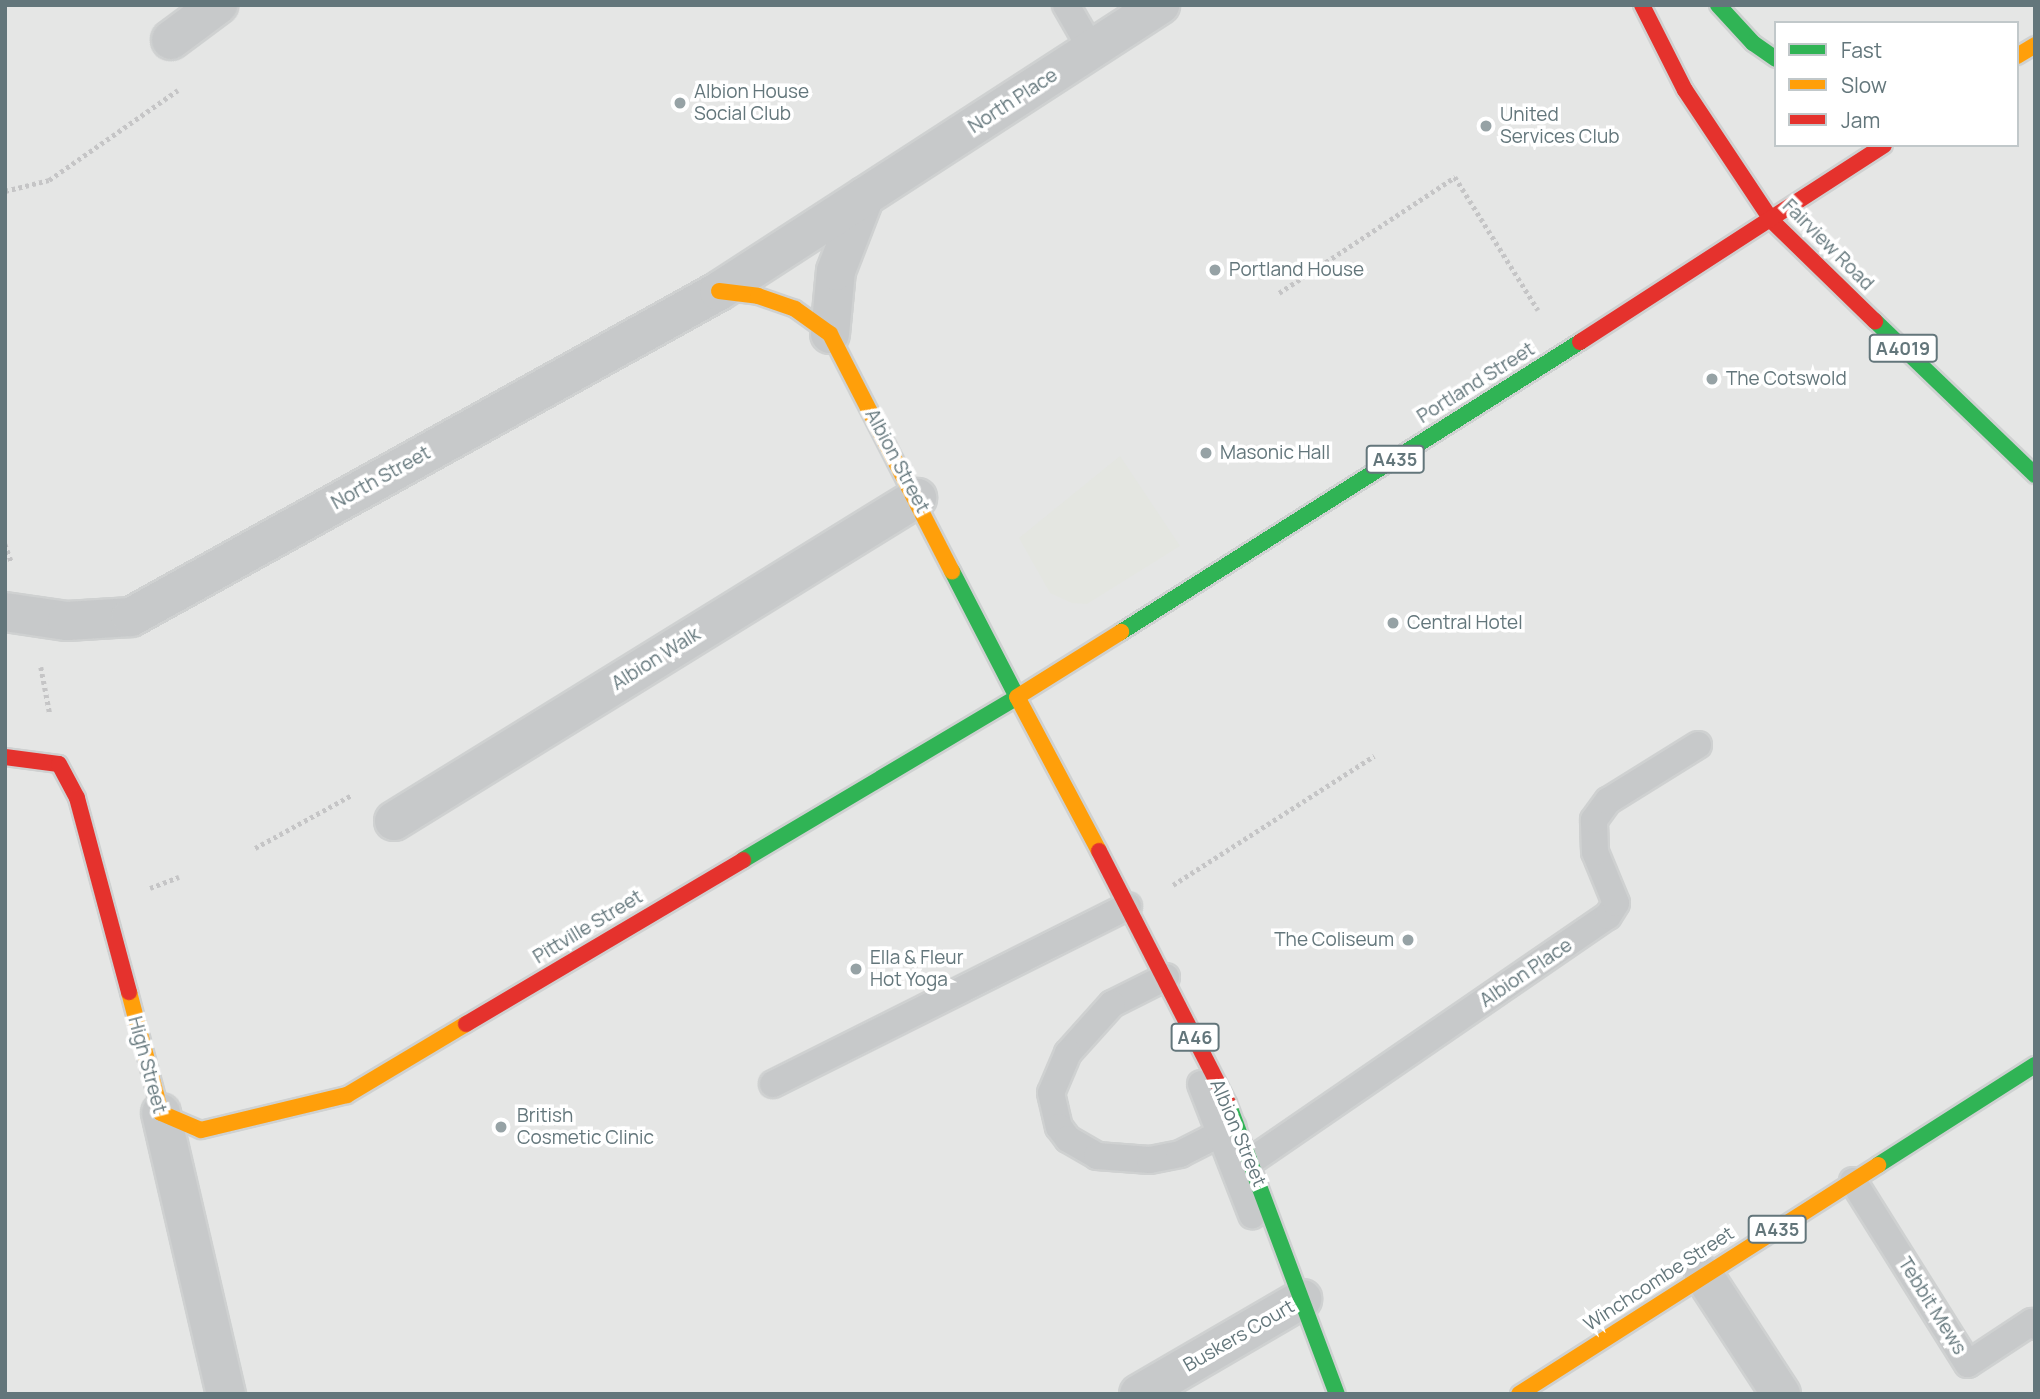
<!DOCTYPE html>
<style>
body{margin:0}
#map{position:relative;width:2040px;height:1399px;overflow:hidden;background:#f5f5f4;font-family:Manrope,sans-serif}
div>[style]{position:absolute}
.built>*{inset:0;background:#e5e6e5}
.green>*{inset:0;background:#e4e6e1}
.path>*{height:4.5px;margin-top:-2.25px;transform-origin:0;background:repeating-linear-gradient(90deg,#c5c5c6 0 3.5px,transparent 0 7px)}
.roads{filter:drop-shadow(2px 0 #cfd1d1) drop-shadow(-2px 0 #cfd1d1) drop-shadow(0 2px #cfd1d1) drop-shadow(0 -2px #cfd1d1)}
.lane>*{height:26px;margin:-13px;padding:0 13px;transform-origin:13px;border-radius:13px;background:#c7c9ca}
.street>*{height:38px;margin:-19px;padding:0 19px;transform-origin:19px;border-radius:19px;background:#c7c9ca}
.fast>*{height:16px;margin:-8px;padding:0 8px;transform-origin:8px;border-radius:8px;background:#30b455}
.slow>*{height:16px;margin:-8px;padding:0 8px;transform-origin:8px;border-radius:8px;background:#ff9f0a}
.jam>*{height:16px;margin:-8px;padding:0 8px;transform-origin:8px;border-radius:8px;background:#e5322d}
.dots>*{width:19px;height:19px;translate:-50% -50%;box-sizing:border-box;border:4px solid #fff;border-radius:50%}
span{translate:-50% -50%;white-space:nowrap;text-align:center;line-height:1.15;-webkit-text-stroke:7px #fff;paint-order:stroke}
.shield-label span{padding:2px 5px;background:#fff;border:2px solid;border-radius:5px;-webkit-text-stroke-width:0}
.shield-label{font-size:18px;color:#63767b;font-weight:700}
.poi-label{font-size:19px;color:#63767b}
.left{translate:0 -50%;text-align:left}
.right{translate:-100% -50%;text-align:right}
.street-label{font-size:19px;color:#63767b}
.frame{position:absolute;inset:0;border:7px solid #63767b;pointer-events:none}
.legend{position:absolute;left:1774px;top:21px;width:245px;height:126px;box-sizing:border-box;background:#fff;border:2px solid #c1c8ca;margin:0;padding:9px 12px;list-style:none;font-size:21px;color:#63767b}
.legend li{display:flex;align-items:center;gap:14px;height:35px}
.legend b{width:35px;border:2px solid #c1c8ca}
</style>
<div id="map">
<div class="built">
<i style="clip-path:polygon(evenodd,5px 5px,2035px 5px,2035px 1394px,5px 1394px,5px 5px,1776px 23px,2017px 23px,2017px 145px,1776px 145px,1776px 23px)"></i>
</div>
<div class="green">
<i style="clip-path:polygon(1120px 456px,1180px 546px,1087px 604px,1072px 603px,1050px 593px,1019px 538px)"></i>
</div>
<div class="path">
<i style="left:5px;top:191px;width:45px;rotate:-14deg"></i>
<i style="left:49px;top:180px;width:157px;rotate:-34.9deg"></i>
<i style="left:1279px;top:293px;width:211px;rotate:-33.4deg"></i>
<i style="left:1455px;top:177px;width:157px;rotate:58deg"></i>
<i style="left:5px;top:544px;width:20px;rotate:70deg"></i>
<i style="left:41px;top:667px;width:48px;rotate:79.2deg"></i>
<i style="left:255px;top:848px;width:111px;rotate:-28.7deg"></i>
<i style="left:1173px;top:885px;width:239px;rotate:-32.7deg"></i>
<i style="left:150px;top:888px;width:31px;rotate:-21deg"></i>
</div>
<div class="roads">
<div class="lane">
<i style="left:1066px;top:5px;width:52px;rotate:60deg"></i>
<i style="left:1166px;top:977px;width:60px;rotate:153.4deg"></i>
<i style="left:1112px;top:1004px;width:66px;rotate:131.9deg"></i>
<i style="left:1068px;top:1053px;width:43px;rotate:113deg"></i>
<i style="left:1051px;top:1093px;width:35px;rotate:77deg"></i>
<i style="left:1059px;top:1127px;width:15px;rotate:53deg"></i>
<i style="left:1068px;top:1139px;width:34px;rotate:30deg"></i>
<i style="left:1097px;top:1156px;width:53px;rotate:4.3deg"></i>
<i style="left:1150px;top:1160px;width:31px;rotate:-11deg"></i>
<i style="left:1180px;top:1154px;width:59px;rotate:-27deg"></i>
<i style="left:773px;top:1084px;width:397px;rotate:-26.6deg"></i>
<i style="left:1201px;top:1084px;width:141px;rotate:68.7deg"></i>
<i style="left:1251px;top:1161px;width:433px;rotate:-34.5deg"></i>
<i style="left:1608px;top:916px;width:15px;rotate:-58deg"></i>
<i style="left:1616px;top:903px;width:55px;rotate:-112.4deg"></i>
<i style="left:1595px;top:852px;width:32px;rotate:-92deg"></i>
<i style="left:1594px;top:820px;width:24px;rotate:-54deg"></i>
<i style="left:1608px;top:801px;width:106px;rotate:-31.9deg"></i>
<i style="left:1853px;top:1181px;width:216px;rotate:57.9deg"></i>
<i style="left:1968px;top:1364px;width:77px;rotate:-33.3deg"></i>
<i style="left:2032px;top:1322px;width:5px;rotate:53deg"></i>
</div>
<div class="street">
<i style="left:171px;top:40px;width:59px;rotate:-36.7deg"></i>
<i style="left:830px;top:334px;width:63px;rotate:-84.6deg"></i>
<i style="left:836px;top:271px;width:80px;rotate:-68.9deg"></i>
<i style="left:5px;top:612px;width:63px;rotate:8.3deg"></i>
<i style="left:67px;top:621px;width:64px;rotate:-3.6deg"></i>
<i style="left:131px;top:617px;width:672px;rotate:-29deg"></i>
<i style="left:719px;top:291px;width:526px;rotate:-32.96deg"></i>
<i style="left:394px;top:821px;width:615px;rotate:-31.7deg"></i>
<i style="left:161px;top:1113px;width:288px;rotate:77deg"></i>
<i style="left:1704px;top:1276px;width:141px;rotate:56.9deg"></i>
<i style="left:1139px;top:1394px;width:189px;rotate:-30.2deg"></i>
</div>
<div class="fast">
<i style="left:1718px;top:5px;width:52px;rotate:47.4deg"></i>
<i style="left:1753px;top:43px;width:28px;rotate:35deg"></i>
<i style="left:1875px;top:321px;width:222px;rotate:43.9deg"></i>
<i style="left:1121px;top:632px;width:543px;rotate:-32.29deg"></i>
<i style="left:743px;top:860px;width:319px;rotate:-30.7deg"></i>
<i style="left:1017px;top:697px;width:142px;rotate:-117.3deg"></i>
<i style="left:1228px;top:1103px;width:311px;rotate:69.5deg"></i>
<i style="left:1878px;top:1165px;width:186px;rotate:-32.5deg"></i>
</div>
<div class="slow">
<i style="left:2017px;top:56px;width:21px;rotate:-31deg"></i>
<i style="left:719px;top:291px;width:39px;rotate:7deg"></i>
<i style="left:758px;top:296px;width:39px;rotate:19deg"></i>
<i style="left:795px;top:309px;width:43px;rotate:35.5deg"></i>
<i style="left:830px;top:334px;width:267px;rotate:62.8deg"></i>
<i style="left:1099px;top:851px;width:174px;rotate:-118deg"></i>
<i style="left:1017px;top:697px;width:123px;rotate:-32deg"></i>
<i style="left:129px;top:992px;width:125px;rotate:75.2deg"></i>
<i style="left:161px;top:1113px;width:43px;rotate:23deg"></i>
<i style="left:201px;top:1130px;width:150px;rotate:-13.5deg"></i>
<i style="left:347px;top:1095px;width:139px;rotate:-30.8deg"></i>
<i style="left:1519px;top:1394px;width:426px;rotate:-32.5deg"></i>
</div>
<div class="jam">
<i style="left:1642px;top:5px;width:95px;rotate:63.2deg"></i>
<i style="left:1685px;top:90px;width:157px;rotate:56.4deg"></i>
<i style="left:1772px;top:221px;width:144px;rotate:44.2deg"></i>
<i style="left:1580px;top:342px;width:362px;rotate:-32.9deg"></i>
<i style="left:5px;top:757px;width:54px;rotate:7.4deg"></i>
<i style="left:59px;top:764px;width:38px;rotate:62deg"></i>
<i style="left:77px;top:798px;width:201px;rotate:75deg"></i>
<i style="left:1099px;top:851px;width:283px;rotate:62.9deg"></i>
<i style="left:466px;top:1024px;width:322px;rotate:-30.6deg"></i>
</div>
</div>
<div class="dots">
<i style="left:680px;top:103px;background:#96a2a5"></i>
<i style="left:1486px;top:126px;background:#96a2a5"></i>
<i style="left:1215px;top:270px;background:#96a2a5"></i>
<i style="left:1712px;top:379px;background:#96a2a5"></i>
<i style="left:1206px;top:453px;background:#96a2a5"></i>
<i style="left:1393px;top:623px;background:#96a2a5"></i>
<i style="left:1408px;top:940px;background:#96a2a5"></i>
<i style="left:856px;top:969px;background:#96a2a5"></i>
<i style="left:501px;top:1127px;background:#96a2a5"></i>
</div>
<div class="shield-label">
<span style="left:1903px;top:348px">A4019</span>
<span style="left:1395px;top:459px">A435</span>
<span style="left:1195px;top:1037px">A46</span>
<span style="left:1777px;top:1229px">A435</span>
</div>
<div class="poi-label">
<span class="left" style="left:694px;top:103px">Albion House<br>Social Club</span>
<span class="left" style="left:1500px;top:126px">United<br>Services Club</span>
<span class="left" style="left:1229px;top:270px">Portland House</span>
<span class="left" style="left:1726px;top:379px">The Cotswold</span>
<span class="left" style="left:1220px;top:453px">Masonic Hall</span>
<span class="left" style="left:1407px;top:623px">Central Hotel</span>
<span class="right" style="left:1394px;top:940px">The Coliseum</span>
<span class="left" style="left:870px;top:969px">Ella &amp; Fleur<br>Hot Yoga</span>
<span class="left" style="left:517px;top:1127px">British<br>Cosmetic Clinic</span>
</div>
<div class="street-label">
<span style="left:1013px;top:101px;rotate:-33deg">North Place</span>
<span style="left:1828px;top:245px;rotate:45deg">Fairview Road</span>
<span style="left:1476px;top:383px;rotate:-32deg">Portland Street</span>
<span style="left:897px;top:461px;rotate:62deg">Albion Street</span>
<span style="left:381px;top:478px;rotate:-29deg">North Street</span>
<span style="left:656px;top:659px;rotate:-32deg">Albion Walk</span>
<span style="left:588px;top:927px;rotate:-31deg">Pittville Street</span>
<span style="left:1526px;top:973px;rotate:-34deg">Albion Place</span>
<span style="left:147px;top:1065px;rotate:75deg">High Street</span>
<span style="left:1238px;top:1133px;rotate:67deg">Albion Street</span>
<span style="left:1659px;top:1279px;rotate:-33deg">Winchcombe Street</span>
<span style="left:1932px;top:1306px;rotate:58deg">Tebbit Mews</span>
<span style="left:1239px;top:1336px;rotate:-30deg">Buskers Court</span>
</div>
<div class="frame"></div>
<ul class="legend">
<li><b style="height:9px;background:#30b455"></b>Fast</li>
<li><b style="height:9px;background:#ff9f0a"></b>Slow</li>
<li><b style="height:9px;background:#e5322d"></b>Jam</li>
</ul>
</div>
